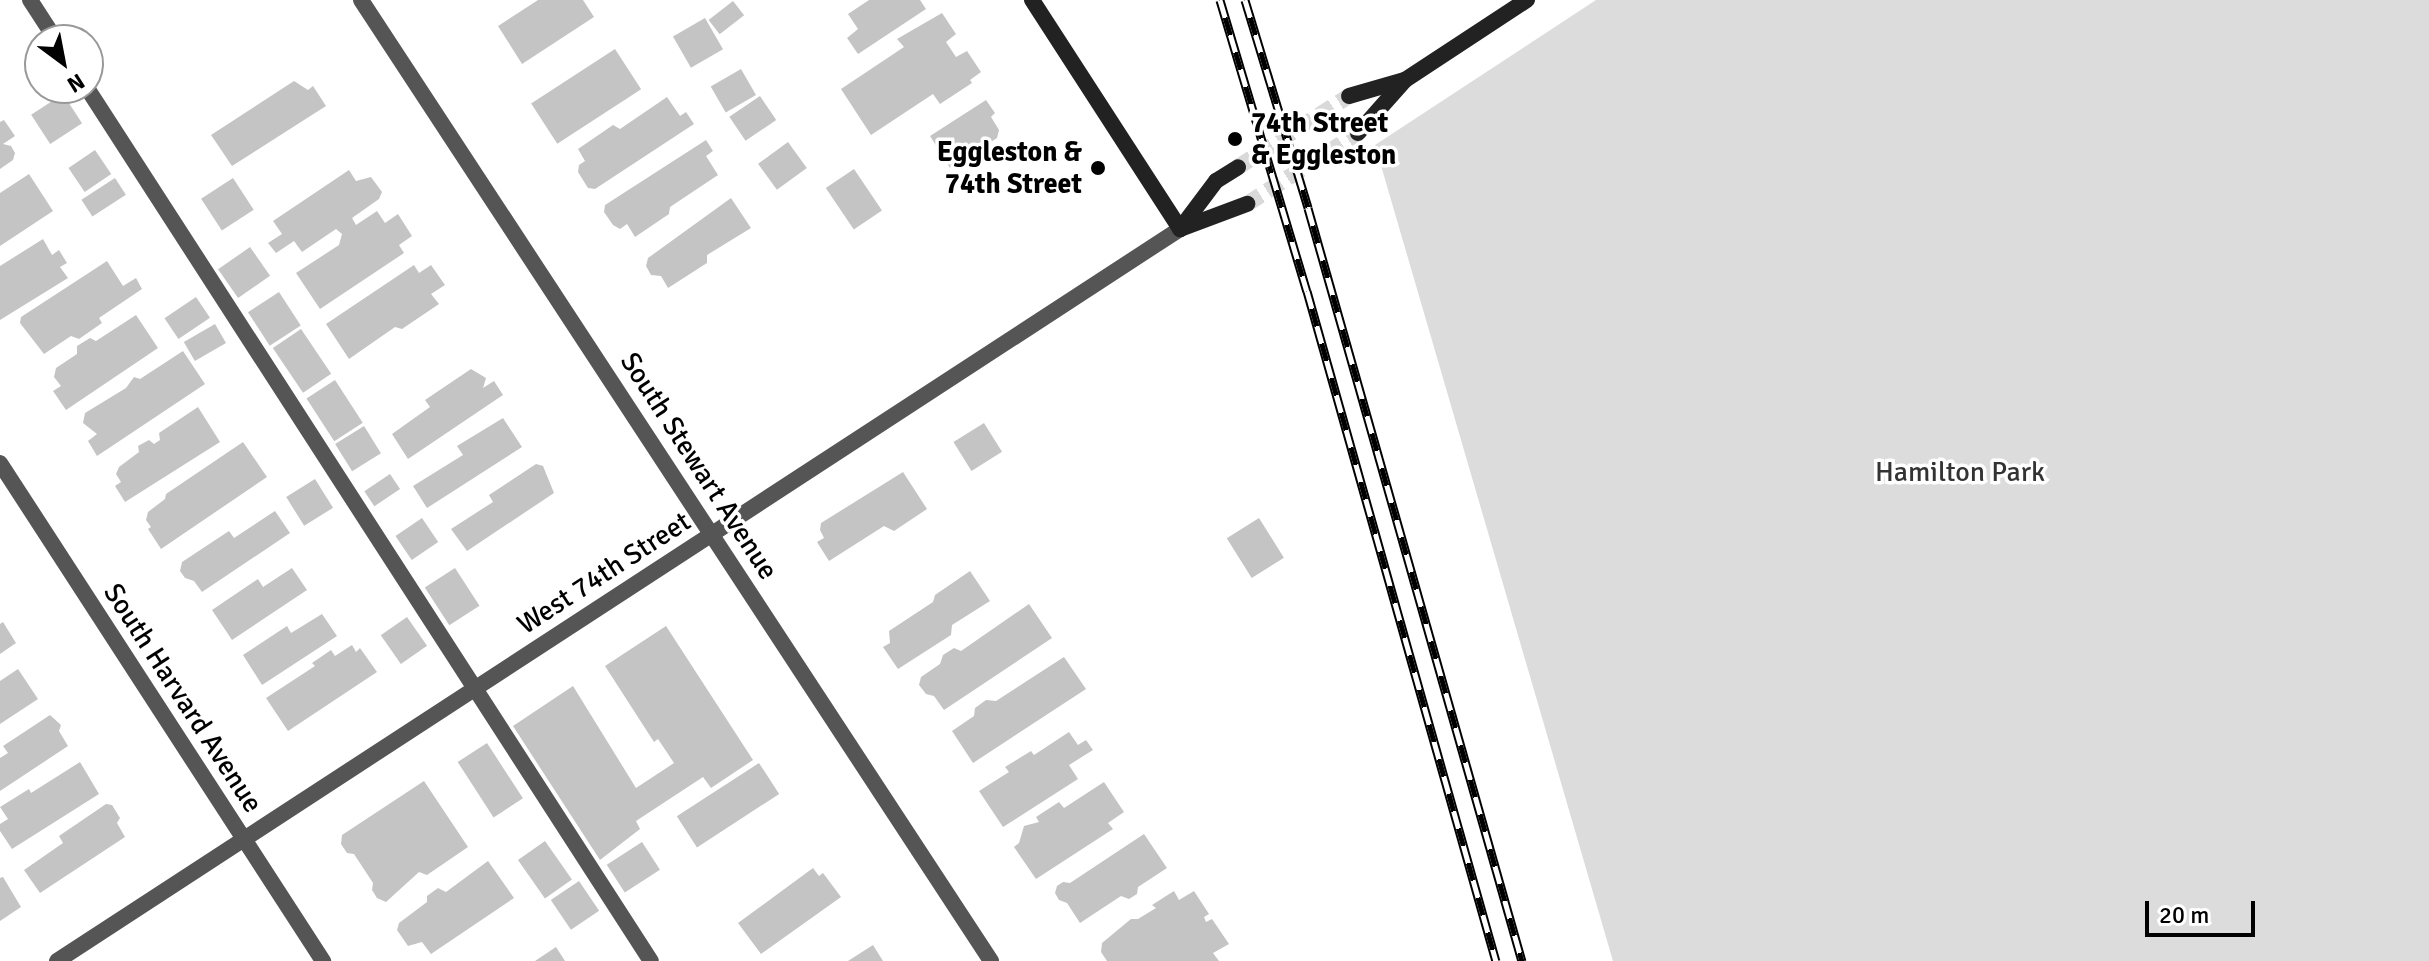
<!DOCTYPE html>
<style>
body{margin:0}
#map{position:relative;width:2429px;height:961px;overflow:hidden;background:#fff;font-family:Signika,sans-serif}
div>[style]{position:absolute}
.green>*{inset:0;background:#dcdcdc}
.building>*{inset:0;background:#c4c4c4;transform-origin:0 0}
.secondary-tunnel>*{height:16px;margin-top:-8px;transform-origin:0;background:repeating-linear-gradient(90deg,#d9d9d9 0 16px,transparent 0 24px)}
.lane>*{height:16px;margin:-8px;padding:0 8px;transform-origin:8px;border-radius:8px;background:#555}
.street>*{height:16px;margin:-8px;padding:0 8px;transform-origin:8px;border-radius:8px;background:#555}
.secondary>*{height:16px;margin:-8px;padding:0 8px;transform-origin:8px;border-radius:8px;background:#222}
.rail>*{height:9px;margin-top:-4.5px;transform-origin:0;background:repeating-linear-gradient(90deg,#fff 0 18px,#000 0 36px);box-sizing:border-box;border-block:2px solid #000}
.dots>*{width:22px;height:22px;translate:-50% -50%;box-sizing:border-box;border:4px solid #fff;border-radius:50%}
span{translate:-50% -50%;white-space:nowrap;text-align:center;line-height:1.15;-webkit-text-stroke:7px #fff;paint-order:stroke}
.poi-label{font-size:28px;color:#000;font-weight:700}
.left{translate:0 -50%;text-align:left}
.right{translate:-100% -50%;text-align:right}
.street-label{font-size:28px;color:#000}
.park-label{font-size:28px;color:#333}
.north{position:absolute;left:24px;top:24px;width:80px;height:80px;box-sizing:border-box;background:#fff;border:2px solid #999;border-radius:50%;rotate:148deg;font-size:22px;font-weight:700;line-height:32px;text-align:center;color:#000}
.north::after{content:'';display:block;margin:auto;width:28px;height:36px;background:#000;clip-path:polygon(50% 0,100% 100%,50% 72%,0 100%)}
.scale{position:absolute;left:2145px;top:901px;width:110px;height:36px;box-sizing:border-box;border:4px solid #000;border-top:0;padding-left:10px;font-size:24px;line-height:28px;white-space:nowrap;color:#000;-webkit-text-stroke:6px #fff;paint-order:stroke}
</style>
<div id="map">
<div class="green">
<i style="clip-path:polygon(1596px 0,2429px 0,2429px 961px,1613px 961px,1375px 145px)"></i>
</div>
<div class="building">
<i style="clip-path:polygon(538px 0,583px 0,594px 17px,522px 64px,498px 26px)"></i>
<i style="clip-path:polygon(869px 0,920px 0,926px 9px,858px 54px,847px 38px,858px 29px,848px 14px)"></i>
<i style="left:733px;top:1px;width:18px;height:31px;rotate:52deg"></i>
<i style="clip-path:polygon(942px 13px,956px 34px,946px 42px,956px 57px,967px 51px,981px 72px,970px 80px,972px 83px,940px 104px,933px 94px,871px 135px,841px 89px,904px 47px,897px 39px)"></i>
<i style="left:705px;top:18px;width:36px;height:37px;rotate:60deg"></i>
<i style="left:615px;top:49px;width:48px;height:100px;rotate:57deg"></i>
<i style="left:741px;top:69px;width:30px;height:35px;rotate:60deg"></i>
<i style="clip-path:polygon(294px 81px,308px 90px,313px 86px,326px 106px,232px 166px,211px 135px)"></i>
<i style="left:63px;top:94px;width:35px;height:38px;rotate:57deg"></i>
<i style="left:760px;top:96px;width:29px;height:37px;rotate:56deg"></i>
<i style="clip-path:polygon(667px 97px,680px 116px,686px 112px,694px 124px,595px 189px,588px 188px,578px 172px,579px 165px,585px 161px,578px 149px,613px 125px,620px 129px)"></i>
<i style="clip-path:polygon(986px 100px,995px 113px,991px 117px,999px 130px,997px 138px,950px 168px,930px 136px)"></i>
<i style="clip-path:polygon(4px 120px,15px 136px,3px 144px,11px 146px,15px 153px,13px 160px,0 169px,0 122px)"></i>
<i style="clip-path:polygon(706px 140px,713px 151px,706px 156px,718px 175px,670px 207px,669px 214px,635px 237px,627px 224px,620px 229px,613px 225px,604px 212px,605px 205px)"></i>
<i style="left:788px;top:142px;width:32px;height:37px;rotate:54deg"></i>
<i style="left:95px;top:150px;width:29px;height:32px;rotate:56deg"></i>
<i style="left:854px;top:169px;width:50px;height:34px;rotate:56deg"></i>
<i style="clip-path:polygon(349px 170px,356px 181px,371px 177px,382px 192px,379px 199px,352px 218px,356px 225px,377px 211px,385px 223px,398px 214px,412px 236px,399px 245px,404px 253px,320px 309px,296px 273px,339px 245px,342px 234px,336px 229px,302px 252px,294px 241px,276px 253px,268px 243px,282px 234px,273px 221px)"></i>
<i style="clip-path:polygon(29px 174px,53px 211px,0 246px,0 193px)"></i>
<i style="left:115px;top:178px;width:20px;height:40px;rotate:57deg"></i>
<i style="left:233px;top:178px;width:38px;height:38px;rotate:57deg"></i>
<i style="clip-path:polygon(731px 198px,751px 228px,707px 255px,707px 263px,668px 288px,661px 276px,651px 275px,646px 266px,648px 258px)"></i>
<i style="clip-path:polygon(43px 239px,52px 255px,59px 250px,67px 263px,60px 267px,68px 278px,0 320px,0 266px)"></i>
<i style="left:250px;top:247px;width:35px;height:39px;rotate:55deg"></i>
<i style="clip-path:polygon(107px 261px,123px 286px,136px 278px,142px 289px,99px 318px,102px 323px,79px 339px,71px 336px,44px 354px,20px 323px,21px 317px)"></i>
<i style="clip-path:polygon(414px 265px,419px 273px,431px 265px,445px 285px,431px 294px,439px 304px,402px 329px,395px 327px,349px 359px,326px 324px)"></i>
<i style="left:279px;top:292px;width:40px;height:37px;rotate:57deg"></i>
<i style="left:196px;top:297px;width:25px;height:38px;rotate:56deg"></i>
<i style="clip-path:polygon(136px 315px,158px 348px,66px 410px,53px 391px,61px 386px,54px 377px,56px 368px,77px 354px,77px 346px,90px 338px,96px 341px)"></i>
<i style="left:215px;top:324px;width:22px;height:36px;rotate:60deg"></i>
<i style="left:301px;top:329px;width:54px;height:34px;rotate:56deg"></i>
<i style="clip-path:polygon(183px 351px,205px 384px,97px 456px,88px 441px,97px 434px,83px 423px,85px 413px,126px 388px,134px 377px,140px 379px)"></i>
<i style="clip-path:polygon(471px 369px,486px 378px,483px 388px,494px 381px,503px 395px,408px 459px,392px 434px,430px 407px,425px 400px)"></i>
<i style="left:335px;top:380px;width:51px;height:34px;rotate:57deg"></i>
<i style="clip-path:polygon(198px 407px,220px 442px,125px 502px,115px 486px,121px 482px,116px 474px,119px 467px,139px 452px,138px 446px,149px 440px,154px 444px,160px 440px,159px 433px)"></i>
<i style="clip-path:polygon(503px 418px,522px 447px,427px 508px,413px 486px,463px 455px,457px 446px)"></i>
<i style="left:984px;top:423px;width:34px;height:36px;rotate:58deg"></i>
<i style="left:364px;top:426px;width:32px;height:34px;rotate:58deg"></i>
<i style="clip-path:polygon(243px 442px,267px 477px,161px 549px,148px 529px,151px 527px,146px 520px,148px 512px,165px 499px,166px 494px)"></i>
<i style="clip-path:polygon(536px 464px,543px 466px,554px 493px,467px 551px,451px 529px,493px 502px,489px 495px)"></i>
<i style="clip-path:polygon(903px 472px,927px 509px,894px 531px,884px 526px,829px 561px,817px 542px,824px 538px,820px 530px,821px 523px)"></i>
<i style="left:390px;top:474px;width:18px;height:31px;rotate:56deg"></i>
<i style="left:315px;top:479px;width:34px;height:34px;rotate:58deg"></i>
<i style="clip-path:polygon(275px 511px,290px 533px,202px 592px,194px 581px,185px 578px,180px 571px,182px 562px,229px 531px,234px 538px)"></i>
<i style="left:422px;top:518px;width:29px;height:32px;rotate:56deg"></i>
<i style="left:1259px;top:518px;width:47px;height:38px;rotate:58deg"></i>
<i style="clip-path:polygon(292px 568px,307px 590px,232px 640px,212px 610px,258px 579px,263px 587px)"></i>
<i style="left:455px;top:568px;width:45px;height:36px;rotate:57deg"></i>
<i style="clip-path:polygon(970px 571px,990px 601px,952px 625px,951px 635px,898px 669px,883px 647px,890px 643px,889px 631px,933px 602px,935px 595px)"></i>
<i style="clip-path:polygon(1029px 604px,1052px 638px,944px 710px,934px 696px,926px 694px,919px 685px,921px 677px,940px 664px,943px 655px,954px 648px,961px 651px)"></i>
<i style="clip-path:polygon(322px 614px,337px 636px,262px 685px,243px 655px,287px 626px,291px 633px)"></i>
<i style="left:407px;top:617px;width:35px;height:32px;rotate:55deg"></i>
<i style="clip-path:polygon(3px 622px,16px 643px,0 654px,0 624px)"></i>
<i style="clip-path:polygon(666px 626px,753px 760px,711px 788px,703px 777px,636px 821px,640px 829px,600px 860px,513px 726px,573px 686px,636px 788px,674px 763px,658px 739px,654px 742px,605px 666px)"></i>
<i style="clip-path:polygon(352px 645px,356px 652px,360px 648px,377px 672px,288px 731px,266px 698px,315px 666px,312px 663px,331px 650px,335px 656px)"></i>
<i style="clip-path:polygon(1064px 657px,1086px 689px,973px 763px,952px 731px,974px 716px,975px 708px,986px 700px,996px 701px)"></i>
<i style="clip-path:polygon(18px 669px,38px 699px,0 724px,0 681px)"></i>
<i style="clip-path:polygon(50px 715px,61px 725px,59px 731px,68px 746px,0 791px,0 758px,8px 753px,3px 746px)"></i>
<i style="clip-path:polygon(1069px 732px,1078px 745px,1086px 740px,1093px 750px,1069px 765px,1078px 779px,1003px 827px,979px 791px,1009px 772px,1005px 767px,1031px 751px,1034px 755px)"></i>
<i style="left:487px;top:743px;width:66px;height:35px;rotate:57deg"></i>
<i style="clip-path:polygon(80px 762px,99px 794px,12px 849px,0 831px,0 824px,8px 819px,0 807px,29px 789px,31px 793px)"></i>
<i style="left:759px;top:763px;width:37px;height:98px;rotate:57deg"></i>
<i style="clip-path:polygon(424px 781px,468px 847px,427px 875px,419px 872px,386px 902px,377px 898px,372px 890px,373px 883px,354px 854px,347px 853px,341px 844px,342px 835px)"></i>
<i style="clip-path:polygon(1104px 782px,1124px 812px,1108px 823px,1113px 829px,1036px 879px,1014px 847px,1019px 843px,1024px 826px,1039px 822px,1036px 817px,1059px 802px,1064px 808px)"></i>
<i style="clip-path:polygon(106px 804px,112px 805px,120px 818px,117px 823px,125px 837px,40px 893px,24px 870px,63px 843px,59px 836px)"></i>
<i style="clip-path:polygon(1144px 834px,1167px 868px,1138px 887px,1137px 894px,1129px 899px,1121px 896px,1080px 923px,1067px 903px,1059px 900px,1055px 893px,1057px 886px,1063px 882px,1070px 883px)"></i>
<i style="left:545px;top:841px;width:47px;height:33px;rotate:55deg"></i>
<i style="left:642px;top:842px;width:33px;height:42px;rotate:57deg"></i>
<i style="clip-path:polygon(488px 861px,514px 898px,431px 954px,422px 942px,408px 946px,397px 930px,399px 923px,427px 902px,427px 896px,438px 888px,446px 892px)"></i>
<i style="clip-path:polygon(813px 868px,819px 876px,823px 873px,841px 897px,761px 954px,738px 923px)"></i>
<i style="clip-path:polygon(3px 877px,21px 907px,0 921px,0 878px)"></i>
<i style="left:579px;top:881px;width:36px;height:34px;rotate:56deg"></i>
<i style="clip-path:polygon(1174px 891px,1179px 900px,1194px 891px,1209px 914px,1204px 917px,1206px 922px,1212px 919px,1229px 944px,1213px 953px,1219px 961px,1107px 961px,1101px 952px,1102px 943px,1131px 919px,1138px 919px,1156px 908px,1152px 905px)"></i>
<i style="clip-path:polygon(873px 945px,883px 961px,848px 961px)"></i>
<i style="clip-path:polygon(556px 947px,565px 961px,535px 961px)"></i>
</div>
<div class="secondary-tunnel">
<i style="left:1238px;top:167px;width:132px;rotate:-32.6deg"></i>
<i style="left:1247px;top:204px;width:132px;rotate:-32.6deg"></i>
</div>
<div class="lane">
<i style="left:30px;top:0;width:48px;rotate:57deg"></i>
<i style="left:87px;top:88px;width:1039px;rotate:57.14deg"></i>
</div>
<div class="street">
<i style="left:361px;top:0;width:1149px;rotate:56.75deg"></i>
<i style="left:0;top:463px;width:594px;rotate:57.03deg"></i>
<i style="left:57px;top:961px;width:1341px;rotate:-33.1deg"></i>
</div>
<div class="secondary">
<i style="left:1032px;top:0;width:273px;rotate:57.1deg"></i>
<i style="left:1349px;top:96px;width:57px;rotate:-16.2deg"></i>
<i style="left:1358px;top:133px;width:71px;rotate:-48.4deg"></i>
<i style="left:1405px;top:80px;width:146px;rotate:-33.3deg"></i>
<i style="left:1180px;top:229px;width:60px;rotate:-53.1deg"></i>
<i style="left:1216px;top:181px;width:26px;rotate:-32deg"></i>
<i style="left:1180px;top:229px;width:72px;rotate:-20.5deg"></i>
</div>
<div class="rail">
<i style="left:1220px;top:0;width:304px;rotate:73.4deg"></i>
<i style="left:1307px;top:291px;width:696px;rotate:74.25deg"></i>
<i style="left:1245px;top:0;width:217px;rotate:73.1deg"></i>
<i style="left:1308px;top:208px;width:783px;rotate:74.14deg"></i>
</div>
<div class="dots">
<i style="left:1235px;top:139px;background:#000"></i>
<i style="left:1098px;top:168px;background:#000"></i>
</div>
<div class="poi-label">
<span class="left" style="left:1251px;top:139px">74th Street<br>&amp; Eggleston</span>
<span class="right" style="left:1082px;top:168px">Eggleston &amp;<br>74th Street</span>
</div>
<div class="street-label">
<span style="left:699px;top:466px;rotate:57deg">South Stewart Avenue</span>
<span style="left:604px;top:573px;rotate:-33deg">West 74th Street</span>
<span style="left:183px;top:698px;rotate:57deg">South Harvard Avenue</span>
</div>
<div class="park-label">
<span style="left:1960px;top:472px">Hamilton Park</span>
</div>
<div class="north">N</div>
<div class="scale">20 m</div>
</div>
